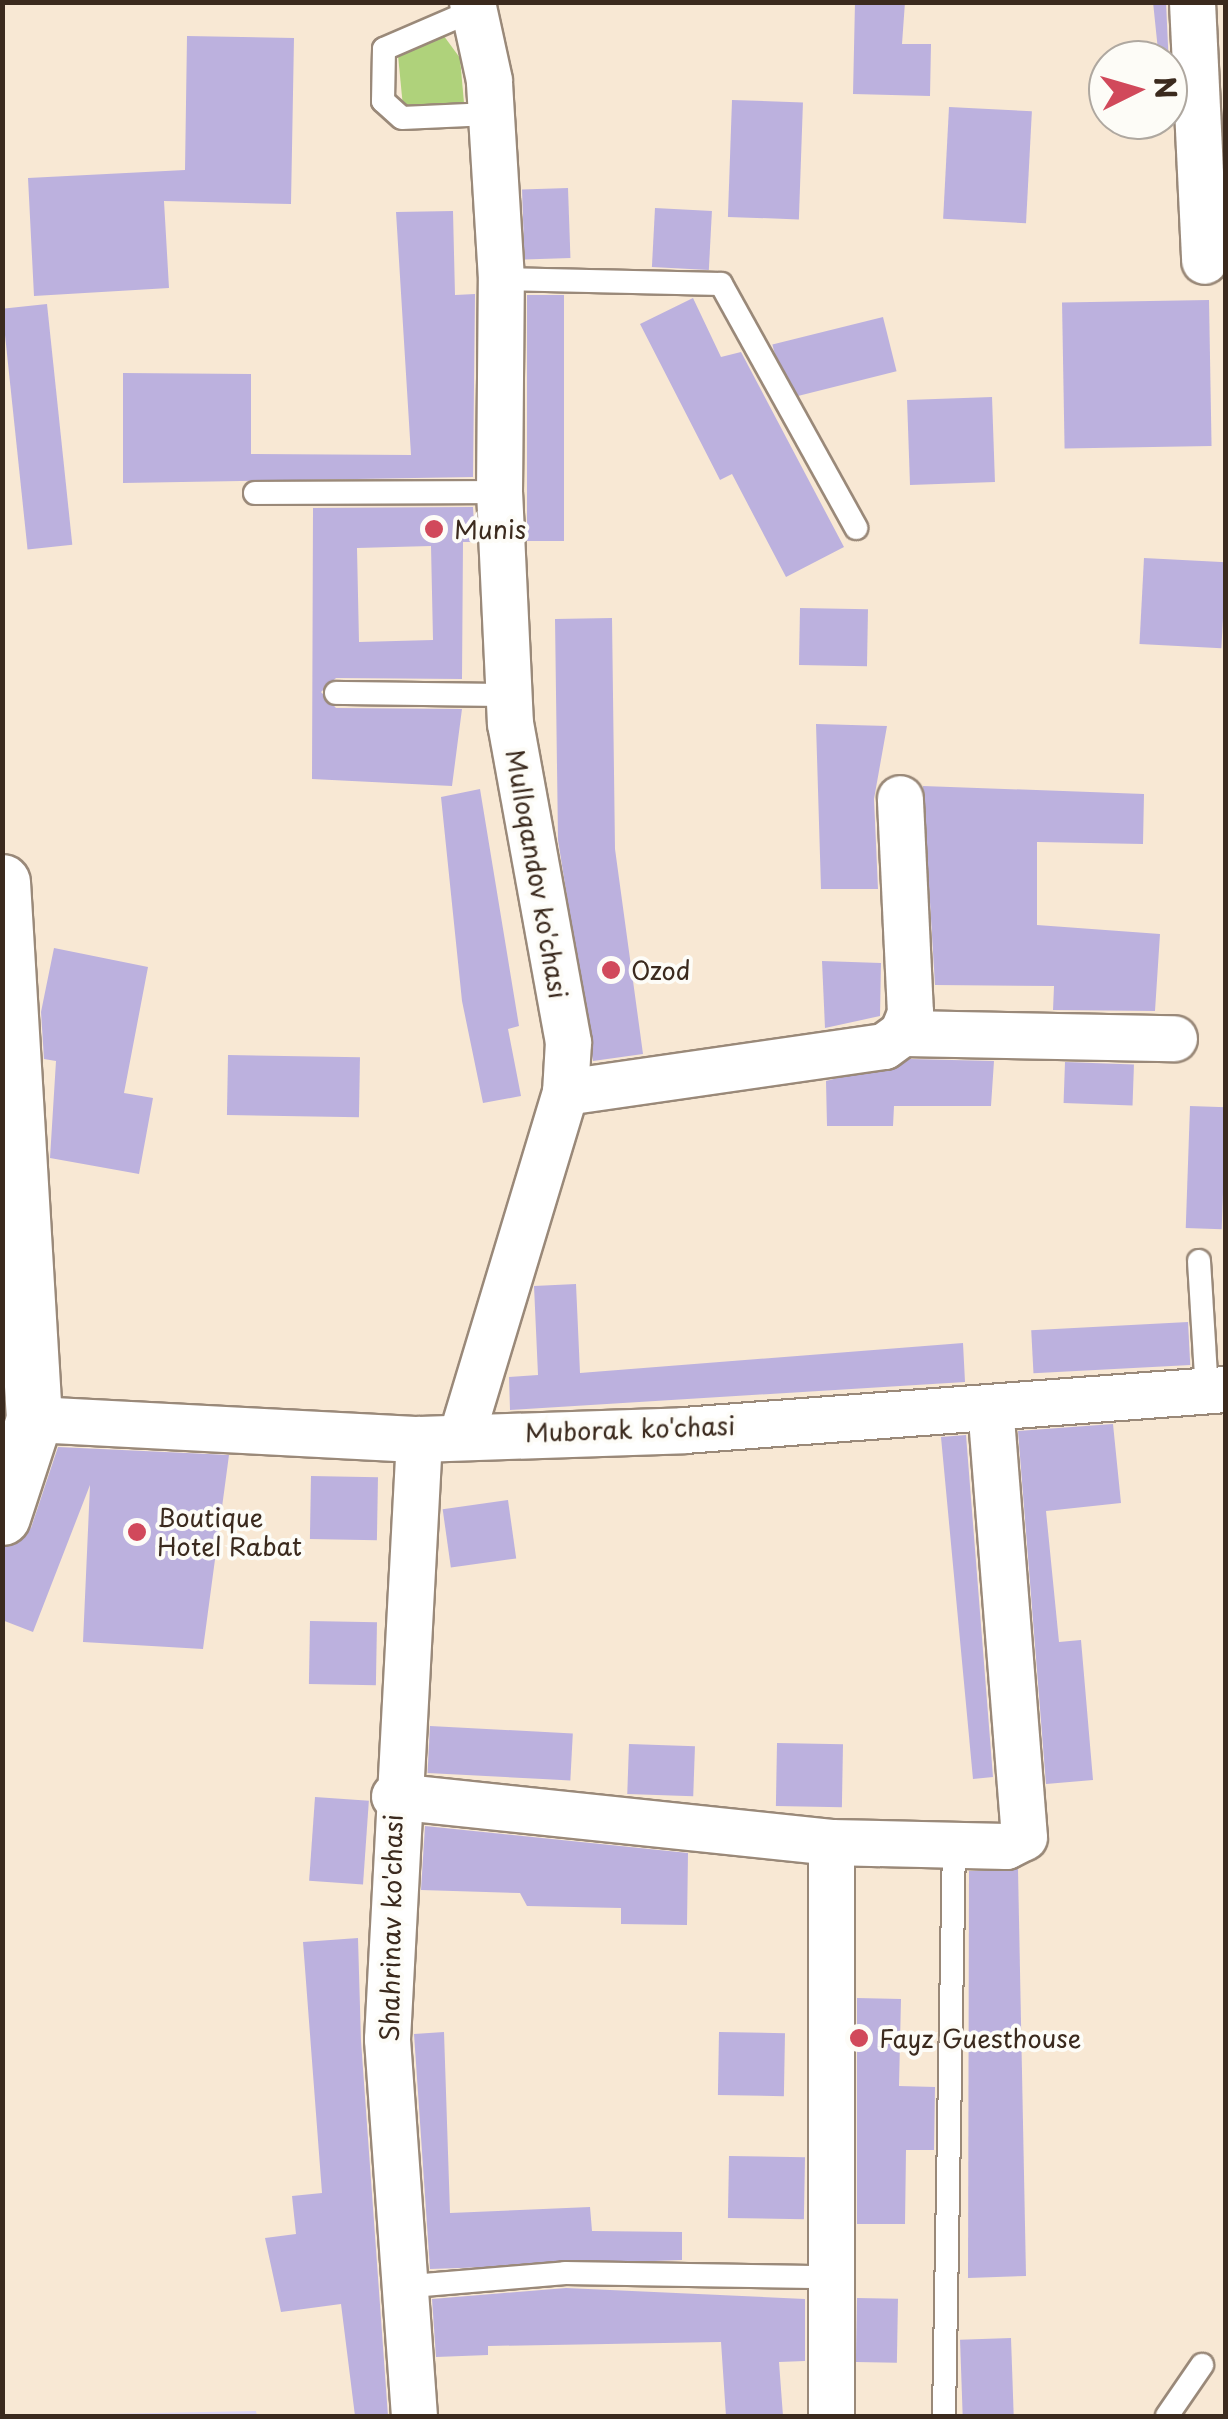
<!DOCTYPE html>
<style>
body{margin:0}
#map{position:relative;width:1228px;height:2419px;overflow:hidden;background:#f8e8d4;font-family:"Playpen Sans",sans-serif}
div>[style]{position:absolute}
.built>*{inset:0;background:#ddd5f6}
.green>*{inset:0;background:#afd27b}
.building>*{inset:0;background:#bcb1de;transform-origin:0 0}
.roads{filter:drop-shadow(2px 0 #9a8979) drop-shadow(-2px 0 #9a8979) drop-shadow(0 2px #9a8979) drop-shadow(0 -2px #9a8979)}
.lane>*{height:22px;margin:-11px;padding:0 11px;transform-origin:11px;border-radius:11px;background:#fff}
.street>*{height:45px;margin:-22.5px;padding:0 22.5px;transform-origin:22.5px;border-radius:22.5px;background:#fff}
.secondary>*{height:55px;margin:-27.5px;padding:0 27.5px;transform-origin:27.5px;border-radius:27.5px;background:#fff}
.dots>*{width:28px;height:28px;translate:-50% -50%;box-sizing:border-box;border:5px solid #fdfcf7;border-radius:50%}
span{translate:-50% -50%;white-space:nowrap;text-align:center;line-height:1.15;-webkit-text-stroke:8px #fdfcf7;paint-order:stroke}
.poi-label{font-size:25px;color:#3b2a1e}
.left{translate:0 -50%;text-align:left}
.street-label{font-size:25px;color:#3b2a1e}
.frame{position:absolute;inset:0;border:5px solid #3b2a1e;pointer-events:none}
.north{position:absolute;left:1088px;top:40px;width:100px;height:100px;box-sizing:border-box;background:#fdfcf7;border:2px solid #afa8a0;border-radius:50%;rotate:85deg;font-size:28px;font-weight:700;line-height:40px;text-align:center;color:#3b2a1e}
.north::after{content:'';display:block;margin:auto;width:35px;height:45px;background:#d1495b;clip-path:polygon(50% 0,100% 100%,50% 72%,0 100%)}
</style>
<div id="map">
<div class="built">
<i style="clip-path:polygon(256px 2411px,257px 2416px,2px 2416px,3px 2416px)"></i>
</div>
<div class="green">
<i style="clip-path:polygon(441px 32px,460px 58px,464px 103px,403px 107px,398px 55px)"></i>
</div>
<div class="building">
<i style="clip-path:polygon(855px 2px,905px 2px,902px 44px,931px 44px,930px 96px,853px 94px)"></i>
<i style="clip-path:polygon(1153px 2px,1166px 2px,1171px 111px,1168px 60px,1159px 60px)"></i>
<i style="clip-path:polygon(187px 36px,294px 38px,291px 204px,164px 201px,169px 288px,34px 296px,28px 178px,185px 170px)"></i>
<i style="left:732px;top:100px;width:71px;height:117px;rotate:2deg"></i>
<i style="left:949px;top:107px;width:83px;height:112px;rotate:3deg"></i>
<i style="left:568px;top:188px;width:70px;height:46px;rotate:88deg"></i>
<i style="left:655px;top:208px;width:57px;height:59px;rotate:3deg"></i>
<i style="clip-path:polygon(453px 211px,455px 295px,475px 294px,473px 477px,123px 483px,123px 373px,251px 374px,251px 454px,411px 455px,396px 212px)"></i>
<i style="left:527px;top:295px;width:37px;height:246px"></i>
<i style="clip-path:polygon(693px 298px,721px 357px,741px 352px,844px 547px,786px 577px,732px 474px,720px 480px,640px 324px)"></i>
<i style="left:1209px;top:300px;width:146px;height:147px;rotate:89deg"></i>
<i style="left:47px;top:304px;width:242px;height:45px;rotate:84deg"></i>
<i style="left:883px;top:317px;width:56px;height:114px;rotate:76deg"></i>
<i style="left:992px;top:397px;width:85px;height:85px;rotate:88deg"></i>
<i style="clip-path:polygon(evenodd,473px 507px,475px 542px,463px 542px,462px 679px,336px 678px,321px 692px,336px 708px,462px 709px,452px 786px,312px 779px,313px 508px,473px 507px,431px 546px,433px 640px,359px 642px,357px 548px,431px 546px)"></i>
<i style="left:1144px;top:558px;width:82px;height:86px;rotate:3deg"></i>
<i style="left:800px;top:608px;width:68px;height:57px;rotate:1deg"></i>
<i style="clip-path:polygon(612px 618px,615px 849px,643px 1054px,593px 1061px,558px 840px,555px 619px)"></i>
<i style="clip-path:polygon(816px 724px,887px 726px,874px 799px,878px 889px,821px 889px)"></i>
<i style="clip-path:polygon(923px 786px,1144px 794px,1143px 844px,1037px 842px,1037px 925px,1160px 934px,1155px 1011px,1053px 1010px,1054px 986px,935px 985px)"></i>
<i style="clip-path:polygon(480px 789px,519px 1026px,508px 1029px,521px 1096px,483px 1103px,462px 1001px,441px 797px)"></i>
<i style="clip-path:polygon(54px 948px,148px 967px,124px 1093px,153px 1098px,139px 1174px,50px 1158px,56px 1061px,44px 1059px,41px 1012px)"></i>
<i style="clip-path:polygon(822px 961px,881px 963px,880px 1016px,825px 1028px)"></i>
<i style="left:228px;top:1055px;width:132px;height:60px;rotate:1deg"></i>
<i style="clip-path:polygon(910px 1059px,994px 1061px,991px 1106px,894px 1106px,893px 1126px,827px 1126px,826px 1081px)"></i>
<i style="left:1065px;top:1062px;width:69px;height:41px;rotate:2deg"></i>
<i style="left:1190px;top:1106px;width:36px;height:122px;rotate:2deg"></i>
<i style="clip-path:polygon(576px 1284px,580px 1373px,963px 1343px,965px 1382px,510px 1410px,509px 1377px,538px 1375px,534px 1286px)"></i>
<i style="left:1188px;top:1322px;width:43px;height:157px;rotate:87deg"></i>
<i style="clip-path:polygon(1113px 1424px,1121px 1503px,1046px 1511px,1059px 1642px,1081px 1640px,1093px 1780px,1046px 1784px,1018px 1431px)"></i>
<i style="clip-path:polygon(966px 1435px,993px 1777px,973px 1779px,941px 1437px)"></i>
<i style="clip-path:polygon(58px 1447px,229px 1455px,203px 1649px,83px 1642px,90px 1485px,33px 1632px,2px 1620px,2px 1547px,31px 1528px)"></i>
<i style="left:311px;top:1476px;width:67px;height:63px;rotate:1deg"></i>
<i style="left:508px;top:1500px;width:59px;height:66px;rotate:82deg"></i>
<i style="left:310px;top:1621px;width:67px;height:63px;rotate:1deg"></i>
<i style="left:430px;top:1726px;width:143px;height:47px;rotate:3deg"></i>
<i style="left:777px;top:1743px;width:66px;height:63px;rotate:1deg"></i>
<i style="left:629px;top:1744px;width:66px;height:50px;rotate:2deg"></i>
<i style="left:315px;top:1797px;width:54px;height:84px;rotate:4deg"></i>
<i style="clip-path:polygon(425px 1826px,688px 1853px,687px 1925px,621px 1924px,621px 1908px,527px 1906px,520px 1893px,421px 1890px)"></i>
<i style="clip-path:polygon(1018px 1869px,1026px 2276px,968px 2278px,969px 1871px)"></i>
<i style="clip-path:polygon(358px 1938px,361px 2041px,388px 2416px,355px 2416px,341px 2304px,281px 2312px,265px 2238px,296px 2234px,292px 2196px,322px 2193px,303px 1942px)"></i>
<i style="clip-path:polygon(857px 1998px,901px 1999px,899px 2086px,935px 2087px,934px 2150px,906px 2150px,905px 2224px,857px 2224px)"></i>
<i style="clip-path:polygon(444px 2032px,450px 2213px,590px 2207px,592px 2231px,682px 2232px,682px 2260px,430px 2269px,414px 2034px)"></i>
<i style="left:719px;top:2032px;width:66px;height:63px;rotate:1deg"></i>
<i style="left:729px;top:2156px;width:76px;height:62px;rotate:1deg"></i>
<i style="clip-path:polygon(566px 2288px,805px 2299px,805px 2361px,779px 2362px,783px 2416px,726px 2416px,721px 2342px,488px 2346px,488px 2355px,436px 2357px,432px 2299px)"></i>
<i style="left:857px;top:2298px;width:41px;height:64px;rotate:1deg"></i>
<i style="left:1011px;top:2338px;width:78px;height:51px;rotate:88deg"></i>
</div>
<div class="roads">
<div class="lane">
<i style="left:474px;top:10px;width:98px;rotate:156.6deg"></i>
<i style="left:384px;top:49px;width:52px;rotate:91.1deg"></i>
<i style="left:383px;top:101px;width:25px;rotate:42deg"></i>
<i style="left:402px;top:118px;width:88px;rotate:-2.6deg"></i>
<i style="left:501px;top:279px;width:220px;rotate:1.3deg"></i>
<i style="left:721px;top:284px;width:279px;rotate:61deg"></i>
<i style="left:255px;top:493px;width:244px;rotate:-0.2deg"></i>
<i style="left:336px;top:693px;width:175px;rotate:0.7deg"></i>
<i style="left:1199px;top:1261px;width:130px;rotate:86.5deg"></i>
<i style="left:400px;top:2287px;width:166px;rotate:-4.8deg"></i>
<i style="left:565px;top:2273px;width:263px;rotate:0.9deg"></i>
<i style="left:944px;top:2416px;width:571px;rotate:-89deg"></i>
<i style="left:1167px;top:2416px;width:62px;rotate:-55.5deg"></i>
</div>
<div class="street">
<i style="left:1192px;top:2px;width:259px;rotate:87.3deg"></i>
<i style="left:902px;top:1033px;width:272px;rotate:1.1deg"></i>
<i style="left:565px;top:1092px;width:322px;rotate:-8.2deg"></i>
<i style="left:884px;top:1046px;width:22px;rotate:-36deg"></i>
<i style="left:902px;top:1033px;width:22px;rotate:-68deg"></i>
<i style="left:910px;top:1013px;width:215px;rotate:-92.7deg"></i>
<i style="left:34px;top:1419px;width:386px;rotate:3deg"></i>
<i style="left:419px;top:1439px;width:265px;rotate:-1.9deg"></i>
<i style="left:684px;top:1430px;width:544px;rotate:-4.33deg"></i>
<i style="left:462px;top:1433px;width:356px;rotate:-73.2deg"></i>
<i style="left:565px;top:1092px;width:50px;rotate:-86.6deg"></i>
<i style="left:568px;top:1042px;width:323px;rotate:-100.3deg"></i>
<i style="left:510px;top:724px;width:232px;rotate:-92.7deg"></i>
<i style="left:499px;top:492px;width:213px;rotate:-89.5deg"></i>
<i style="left:501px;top:279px;width:199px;rotate:-93.5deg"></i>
<i style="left:489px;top:80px;width:80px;rotate:-102.3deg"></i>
<i style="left:394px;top:1796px;width:439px;rotate:6deg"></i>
<i style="left:831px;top:1842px;width:175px;rotate:1.3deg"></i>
<i style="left:1006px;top:1846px;width:20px;rotate:-27deg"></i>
<i style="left:1024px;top:1837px;width:429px;rotate:-94.5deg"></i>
<i style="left:414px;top:2416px;width:378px;rotate:-94.1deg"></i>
<i style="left:387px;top:2039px;width:601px;rotate:-86.95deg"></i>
<i style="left:831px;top:2416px;width:574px;rotate:-90deg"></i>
</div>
<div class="secondary">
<i style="left:2px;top:882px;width:538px;rotate:86.59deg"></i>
<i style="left:34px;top:1419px;width:103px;rotate:108.1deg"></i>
</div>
</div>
<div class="dots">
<i style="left:434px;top:529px;background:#d1495b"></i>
<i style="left:611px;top:970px;background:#d1495b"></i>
<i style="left:137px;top:1532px;background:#d1495b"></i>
<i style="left:859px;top:2038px;background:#d1495b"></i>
</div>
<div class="poi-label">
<span class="left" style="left:454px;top:529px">Munis</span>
<span class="left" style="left:631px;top:970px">Ozod</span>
<span class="left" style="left:157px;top:1532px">Boutique<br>Hotel Rabat</span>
<span class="left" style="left:879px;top:2038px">Fayz Guesthouse</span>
</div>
<div class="street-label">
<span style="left:537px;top:874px;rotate:80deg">Mulloqandov ko'chasi</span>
<span style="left:630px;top:1429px;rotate:-2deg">Muborak ko'chasi</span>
<span style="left:391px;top:1928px;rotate:-89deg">Shahrinav ko'chasi</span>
</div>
<div class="frame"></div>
<div class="north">N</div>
</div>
